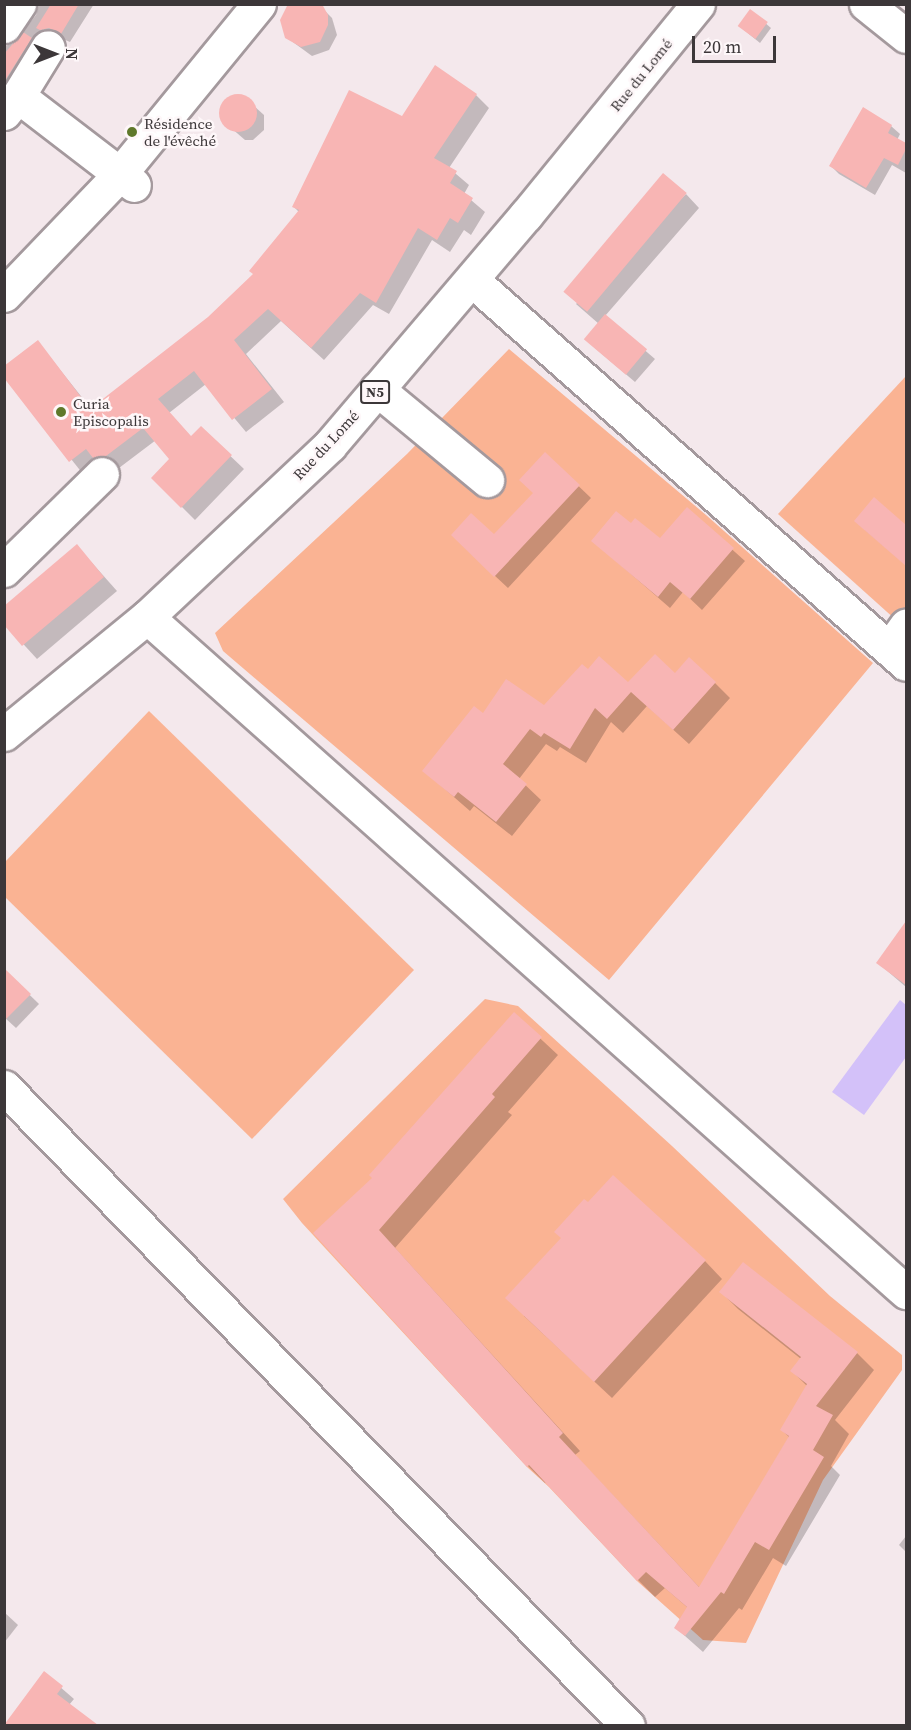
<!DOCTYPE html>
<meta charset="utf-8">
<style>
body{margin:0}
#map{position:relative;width:911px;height:1730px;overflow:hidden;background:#f4e8ec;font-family:"Source Serif 4",serif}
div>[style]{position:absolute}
.green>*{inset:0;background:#fab393}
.water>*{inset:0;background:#d3c1f9}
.shadow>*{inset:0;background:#0003}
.building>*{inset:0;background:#f8b5b4;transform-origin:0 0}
.round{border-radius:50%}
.roads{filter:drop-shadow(2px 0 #a4999d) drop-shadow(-2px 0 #a4999d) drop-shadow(0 2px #a4999d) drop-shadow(0 -2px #a4999d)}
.minor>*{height:33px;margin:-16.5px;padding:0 16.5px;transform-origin:16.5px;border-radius:16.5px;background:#fff}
.major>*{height:33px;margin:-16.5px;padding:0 16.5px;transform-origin:16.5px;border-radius:16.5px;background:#fff}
.dots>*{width:16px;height:16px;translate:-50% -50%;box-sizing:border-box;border:3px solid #fef7f9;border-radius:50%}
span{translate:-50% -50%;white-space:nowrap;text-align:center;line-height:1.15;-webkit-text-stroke:5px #fef7f9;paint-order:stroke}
.shield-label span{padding:2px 4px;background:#fef7f9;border:2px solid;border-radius:4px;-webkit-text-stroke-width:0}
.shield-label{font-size:14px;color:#3c3739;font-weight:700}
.street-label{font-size:15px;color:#3c3739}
.poi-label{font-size:15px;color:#3c3739}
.left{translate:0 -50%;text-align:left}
.frame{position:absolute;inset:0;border:6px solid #3c3739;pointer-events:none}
.north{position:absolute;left:24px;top:24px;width:60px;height:60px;-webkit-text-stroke:4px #fef7f9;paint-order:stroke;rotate:90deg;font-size:16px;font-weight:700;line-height:24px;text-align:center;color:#3c3739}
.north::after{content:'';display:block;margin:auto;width:21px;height:27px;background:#3c3739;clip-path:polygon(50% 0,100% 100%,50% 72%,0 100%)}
.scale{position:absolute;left:692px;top:36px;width:84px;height:27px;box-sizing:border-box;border:3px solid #3c3739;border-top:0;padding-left:8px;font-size:18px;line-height:21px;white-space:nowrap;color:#3c3739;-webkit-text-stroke:4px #fef7f9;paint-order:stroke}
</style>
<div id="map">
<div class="green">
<i style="clip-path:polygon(509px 349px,706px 515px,873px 663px,609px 980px,223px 651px,215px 633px,407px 454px)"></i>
<i style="clip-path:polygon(906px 376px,906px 629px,778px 514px)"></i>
<i style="clip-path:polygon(149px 711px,414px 970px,252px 1139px,5px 897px,5px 862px)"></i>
<i style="clip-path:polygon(485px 999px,518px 1006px,672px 1146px,830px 1296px,902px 1355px,902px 1370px,823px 1480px,746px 1643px,703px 1640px,637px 1581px,549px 1487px,527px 1467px,302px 1223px,283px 1199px)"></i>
</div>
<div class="water">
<i style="clip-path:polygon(900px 1000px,906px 1005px,906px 1057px,864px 1115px,832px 1092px)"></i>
</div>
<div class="shadow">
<i style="clip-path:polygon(39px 4px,94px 4px,70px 42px,58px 37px,4px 103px,4px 46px,13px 44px,36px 15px)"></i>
<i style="clip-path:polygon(290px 4px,322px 8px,332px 18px,337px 35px,329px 50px,312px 56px,286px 37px,281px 20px)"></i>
<i style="clip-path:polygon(751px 11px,771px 28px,760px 43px,744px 30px)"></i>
<i style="clip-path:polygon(242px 95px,264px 115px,264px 130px,253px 140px,245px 140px,223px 121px,223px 105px,227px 99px)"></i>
<i style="clip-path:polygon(476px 95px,489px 108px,449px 168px,469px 185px,464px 194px,485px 212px,471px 235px,464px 230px,450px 252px,432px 240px,389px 314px,373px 305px,324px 360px,281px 321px,246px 354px,284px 402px,246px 432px,206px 384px,169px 413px,192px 438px,201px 428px,244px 469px,195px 520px,153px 478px,171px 459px,156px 440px,119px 468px,83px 474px,4px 375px,38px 342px,92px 410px,209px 318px,255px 274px,299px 212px,294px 207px,402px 118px)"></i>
<i style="clip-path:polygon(891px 126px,900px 134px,897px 140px,906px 145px,906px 173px,892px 165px,875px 195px,839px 174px,831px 166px)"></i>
<i style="clip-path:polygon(686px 194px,699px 208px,605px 316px,655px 359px,635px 382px,595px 348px,599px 324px,576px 304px)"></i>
<i style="clip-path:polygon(545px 454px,591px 498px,508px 588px,465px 548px,495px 536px,535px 493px)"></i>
<i style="clip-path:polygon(874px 499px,906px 527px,906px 565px,865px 530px)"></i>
<i style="clip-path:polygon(687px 509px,745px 561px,702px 610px,683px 592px,670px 608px,593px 541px,631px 525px,660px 540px)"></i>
<i style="clip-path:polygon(77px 546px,117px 591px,37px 659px,4px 623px)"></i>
<i style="clip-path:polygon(588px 671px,628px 684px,675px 675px,715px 683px,730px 698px,689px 744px,647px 706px,623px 733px,611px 722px,586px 763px,560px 747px,557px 751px,546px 744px,519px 779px,541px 800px,512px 836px,474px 806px,470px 811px,424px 771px,483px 715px,544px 707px)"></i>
<i style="clip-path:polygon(904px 927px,906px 929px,906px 987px,878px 963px)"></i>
<i style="clip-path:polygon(4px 970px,39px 1004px,16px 1028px,4px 1017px)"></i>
<i style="clip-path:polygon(514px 1014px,558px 1055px,508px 1112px,512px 1115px,395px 1248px,580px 1451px,575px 1455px,700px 1588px,789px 1437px,782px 1430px,807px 1386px,792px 1371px,801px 1359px,738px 1309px,721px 1292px,857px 1353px,874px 1370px,835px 1420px,849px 1434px,831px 1466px,840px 1475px,786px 1566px,773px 1558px,742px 1610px,739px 1608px,703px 1652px,676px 1628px,688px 1608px,665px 1588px,655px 1597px,638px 1580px,546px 1482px,545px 1483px,528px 1466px,315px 1233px,374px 1178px)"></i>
<i style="clip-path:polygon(705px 1261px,722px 1279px,612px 1398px,524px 1316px)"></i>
<i style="clip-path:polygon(906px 1536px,906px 1552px,899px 1545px)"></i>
<i style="clip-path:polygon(4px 1612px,18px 1625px,4px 1643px)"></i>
<i style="clip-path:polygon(44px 1673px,74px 1699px,69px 1705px,97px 1726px,5px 1726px)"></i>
</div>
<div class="building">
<i style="clip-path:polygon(51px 4px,79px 4px,61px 34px,49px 28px,40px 30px,36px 28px)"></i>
<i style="clip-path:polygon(288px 4px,322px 4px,328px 15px,328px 25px,320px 42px,301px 47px,285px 38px,280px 20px)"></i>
<i style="left:750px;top:9px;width:22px;height:21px;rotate:36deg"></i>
<i style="clip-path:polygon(23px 32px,32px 38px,4px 82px,4px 54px)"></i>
<i style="clip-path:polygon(435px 65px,477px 94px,434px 158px,457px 171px,450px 183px,473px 198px,458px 223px,450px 218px,437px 240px,418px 228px,376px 303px,360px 293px,311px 348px,268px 309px,234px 340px,272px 389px,232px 420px,194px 371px,158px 399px,191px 436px,201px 426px,232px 455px,181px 508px,151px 478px,169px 459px,143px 428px,106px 456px,93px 458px,86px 449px,69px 462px,4px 378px,4px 366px,38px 340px,90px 409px,208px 317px,253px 274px,249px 271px,299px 210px,292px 207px,349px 90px,402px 116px)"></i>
<i class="round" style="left:219px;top:94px;width:38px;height:38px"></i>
<i style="clip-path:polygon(863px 107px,892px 125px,888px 133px,906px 143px,906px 149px,898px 165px,884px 158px,866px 188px,829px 166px)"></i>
<i style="left:663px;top:173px;width:31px;height:155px;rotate:40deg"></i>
<i style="left:605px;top:314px;width:55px;height:33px;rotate:40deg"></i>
<i style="clip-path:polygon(545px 452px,580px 485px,494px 577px,451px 535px,471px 513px,494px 534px,533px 493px,519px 480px)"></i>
<i style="clip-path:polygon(874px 497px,906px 525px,906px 566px,854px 521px)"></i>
<i style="clip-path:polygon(687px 507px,734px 548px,690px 599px,670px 582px,658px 597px,591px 541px,616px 511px,631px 523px,635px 518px,660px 538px)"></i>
<i style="clip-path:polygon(77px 544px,104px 577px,22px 646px,4px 625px,4px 606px)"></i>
<i style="clip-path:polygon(655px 654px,675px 673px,689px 657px,716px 682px,673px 730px,631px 692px,607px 719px,595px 708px,570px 749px,544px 733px,541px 737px,530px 729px,503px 764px,527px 784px,496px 822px,458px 792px,454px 797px,422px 771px,474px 706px,483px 713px,506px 679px,544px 705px,582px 664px,588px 669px,599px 656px,628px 682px)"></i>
<i style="clip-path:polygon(906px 921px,906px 985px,876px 963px)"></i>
<i style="clip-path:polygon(4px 968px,31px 994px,4px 1021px)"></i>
<i style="clip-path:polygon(514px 1012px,542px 1037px,492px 1094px,495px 1097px,379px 1230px,563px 1433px,559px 1437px,699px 1587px,789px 1436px,780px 1430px,807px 1384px,790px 1371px,801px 1357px,719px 1292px,743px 1262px,858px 1352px,816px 1406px,833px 1415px,813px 1450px,824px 1457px,769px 1550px,755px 1542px,724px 1594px,721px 1592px,685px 1636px,674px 1628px,687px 1607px,646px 1572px,637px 1581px,529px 1465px,527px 1467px,313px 1233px,372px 1178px,369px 1175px)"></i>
<i style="clip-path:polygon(613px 1175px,706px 1260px,594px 1382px,505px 1298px,561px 1238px,554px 1232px,584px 1199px,588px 1202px)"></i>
<i style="clip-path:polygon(44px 1671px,63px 1686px,57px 1694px,98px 1725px,4px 1725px)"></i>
</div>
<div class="roads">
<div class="minor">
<i style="left:866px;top:4px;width:51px;rotate:38.7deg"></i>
<i style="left:4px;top:26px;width:27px;rotate:-56deg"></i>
<i style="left:18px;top:96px;width:146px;rotate:37.5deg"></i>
<i style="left:4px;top:113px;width:22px;rotate:-51deg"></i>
<i style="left:18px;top:96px;width:57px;rotate:-58.5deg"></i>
<i style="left:472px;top:280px;width:579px;rotate:41.5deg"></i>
<i style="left:4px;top:295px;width:166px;rotate:-46.2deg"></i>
<i style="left:119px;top:175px;width:221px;rotate:-50.7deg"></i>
<i style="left:377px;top:389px;width:143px;rotate:39.6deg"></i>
<i style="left:4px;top:570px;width:137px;rotate:-44.4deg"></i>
<i style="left:147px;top:617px;width:1016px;rotate:41.65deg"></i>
<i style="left:889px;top:649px;width:29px;rotate:-54deg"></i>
<i style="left:4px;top:1087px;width:893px;rotate:45.68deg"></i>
</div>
<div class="major">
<i style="left:4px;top:734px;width:185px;rotate:-39.3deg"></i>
<i style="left:147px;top:617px;width:251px;rotate:-43.2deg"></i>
<i style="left:330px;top:445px;width:302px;rotate:-49.6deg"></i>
<i style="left:526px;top:215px;width:272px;rotate:-50.8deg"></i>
</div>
</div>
<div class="dots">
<i style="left:132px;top:132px;background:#5f782a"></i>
<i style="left:61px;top:412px;background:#5f782a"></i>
</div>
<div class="shield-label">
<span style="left:375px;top:392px">N5</span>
</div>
<div class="street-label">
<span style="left:641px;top:75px;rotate:-51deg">Rue du Lomé</span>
<span style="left:326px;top:445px;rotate:-47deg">Rue du Lomé</span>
</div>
<div class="poi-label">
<span class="left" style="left:144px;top:132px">Résidence<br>de l'évêché</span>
<span class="left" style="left:73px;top:412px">Curia<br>Episcopalis</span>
</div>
<div class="frame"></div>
<div class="north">N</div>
<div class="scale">20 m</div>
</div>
